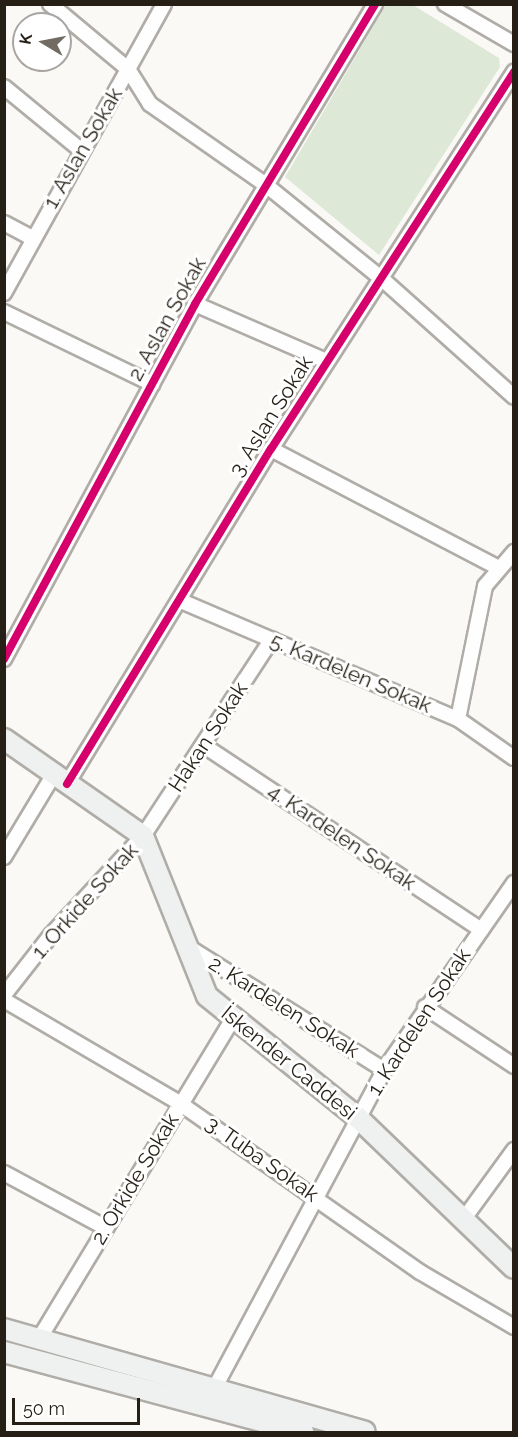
<!DOCTYPE html>
<meta charset="utf-8">
<style>
body{margin:0}
#map{position:relative;width:518px;height:1437px;overflow:hidden;background:#fbf9f6;font-family:Raleway,sans-serif}
div>[style]{position:absolute}
.green>*{inset:0;background:#dde8d6}
.roads{filter:drop-shadow(2px 0 #b0aca7) drop-shadow(-2px 0 #b0aca7) drop-shadow(0 2px #b0aca7) drop-shadow(0 -2px #b0aca7)}
.street>*{height:14px;margin:-7px;padding:0 7px;transform-origin:7px;border-radius:7px;background:#fefefe}
.secondary>*{height:20px;margin:-10px;padding:0 10px;transform-origin:10px;border-radius:10px;background:#eef1ef}
.cycleway>*{height:8px;margin:-4px;padding:0 4px;transform-origin:4px;border-radius:4px;background:#d6006c}
span{translate:-50% -50%;white-space:nowrap;text-align:center;line-height:1.15;-webkit-text-stroke:6px #fff;paint-order:stroke}
.street-label{font-size:21px;color:#261f16}
.frame{position:absolute;inset:0;border:6px solid #261f16;pointer-events:none}
.north{position:absolute;left:12px;top:12px;width:60px;height:60px;box-sizing:border-box;background:#fff;border:2px solid #a8a5a2;border-radius:50%;rotate:280deg;font-size:16px;font-weight:700;line-height:24px;text-align:center;color:#261f16}
.north::after{content:'';display:block;margin:auto;width:21px;height:27px;background:#716b64;clip-path:polygon(50% 0,100% 100%,50% 72%,0 100%)}
.scale{position:absolute;left:12px;top:1398px;width:128px;height:27px;box-sizing:border-box;border:3px solid #261f16;border-top:0;padding-left:8px;font-size:18px;line-height:21px;white-space:nowrap;color:#261f16;-webkit-text-stroke:4px #fff;paint-order:stroke}
</style>
<div id="map">
<div class="green">
<i style="clip-path:polygon(386px 5px,413px 5px,499px 58px,500px 67px,379px 255px,285px 177px)"></i>
</div>
<div class="roads">
<div class="street">
<i style="left:50px;top:4px;width:102px;rotate:39.8deg"></i>
<i style="left:128px;top:69px;width:41px;rotate:57.8deg"></i>
<i style="left:150px;top:104px;width:141px;rotate:34.9deg"></i>
<i style="left:266px;top:185px;width:148px;rotate:39deg"></i>
<i style="left:381px;top:278px;width:178px;rotate:41.8deg"></i>
<i style="left:445px;top:4px;width:80px;rotate:30.1deg"></i>
<i style="left:4px;top:87px;width:101px;rotate:39.4deg"></i>
<i style="left:4px;top:223px;width:32px;rotate:28deg"></i>
<i style="left:4px;top:293px;width:330px;rotate:-61deg"></i>
<i style="left:195px;top:304px;width:143px;rotate:23.5deg"></i>
<i style="left:4px;top:312px;width:165px;rotate:25.9deg"></i>
<i style="left:271px;top:449px;width:257px;rotate:27.6deg"></i>
<i style="left:181px;top:601px;width:301px;rotate:23.1deg"></i>
<i style="left:458px;top:719px;width:68px;rotate:34.9deg"></i>
<i style="left:4px;top:659px;width:403px;rotate:-61.7deg"></i>
<i style="left:195px;top:304px;width:350px;rotate:-59deg"></i>
<i style="left:458px;top:719px;width:136px;rotate:-78.5deg"></i>
<i style="left:485px;top:586px;width:45px;rotate:-49.5deg"></i>
<i style="left:203px;top:745px;width:334px;rotate:33.6deg"></i>
<i style="left:67px;top:784px;width:392px;rotate:-58.7deg"></i>
<i style="left:271px;top:449px;width:449px;rotate:-57.2deg"></i>
<i style="left:4px;top:857px;width:97px;rotate:-58.9deg"></i>
<i style="left:185px;top:945px;width:235px;rotate:32.1deg"></i>
<i style="left:4px;top:995px;width:76px;rotate:-51.9deg"></i>
<i style="left:51px;top:935px;width:135px;rotate:-47.1deg"></i>
<i style="left:143px;top:836px;width:235px;rotate:-56.8deg"></i>
<i style="left:4px;top:1000px;width:205px;rotate:30.4deg"></i>
<i style="left:181px;top:1104px;width:292px;rotate:35.1deg"></i>
<i style="left:420px;top:1272px;width:109px;rotate:30.3deg"></i>
<i style="left:425px;top:1007px;width:107px;rotate:33.5deg"></i>
<i style="left:4px;top:1173px;width:116px;rotate:28.3deg"></i>
<i style="left:463px;top:1220px;width:87px;rotate:-53.9deg"></i>
<i style="left:39px;top:1339px;width:373px;rotate:-58.8deg"></i>
<i style="left:214px;top:1389px;width:361px;rotate:-61.9deg"></i>
<i style="left:384px;top:1070px;width:228px;rotate:-55.2deg"></i>
</div>
<div class="secondary">
<i style="left:4px;top:739px;width:169px;rotate:34.9deg"></i>
<i style="left:143px;top:836px;width:172px;rotate:68.2deg"></i>
<i style="left:207px;top:996px;width:194px;rotate:38.9deg"></i>
<i style="left:358px;top:1118px;width:216px;rotate:43.9deg"></i>
<i style="left:4px;top:1329px;width:375px;rotate:15.9deg"></i>
<i style="left:4px;top:1352px;width:310px;rotate:15deg"></i>
</div>
</div>
<div class="cycleway">
<i style="left:4px;top:659px;width:403px;rotate:-61.7deg"></i>
<i style="left:195px;top:304px;width:350px;rotate:-59deg"></i>
<i style="left:67px;top:784px;width:392px;rotate:-58.7deg"></i>
<i style="left:271px;top:449px;width:449px;rotate:-57.2deg"></i>
</div>
<div class="street-label">
<span style="left:83px;top:148px;rotate:-60deg">1. Aslan Sokak</span>
<span style="left:167px;top:319px;rotate:-61deg">2. Aslan Sokak</span>
<span style="left:271px;top:416px;rotate:-58deg">3. Aslan Sokak</span>
<span style="left:351px;top:673px;rotate:23deg">5. Kardelen Sokak</span>
<span style="left:208px;top:737px;rotate:-57deg">Hakan Sokak</span>
<span style="left:342px;top:837px;rotate:34deg">4. Kardelen Sokak</span>
<span style="left:85px;top:901px;rotate:-48deg">1. Orkide Sokak</span>
<span style="left:284px;top:1007px;rotate:32deg">2. Kardelen Sokak</span>
<span style="left:419px;top:1022px;rotate:-57deg">1. Kardelen Sokak</span>
<span style="left:289px;top:1063px;rotate:39deg">İskender Caddesi</span>
<span style="left:262px;top:1159px;rotate:35deg">3. Tuba Sokak</span>
<span style="left:135px;top:1179px;rotate:-59deg">2. Orkide Sokak</span>
</div>
<div class="frame"></div>
<div class="north">K</div>
<div class="scale">50 m</div>
</div>
